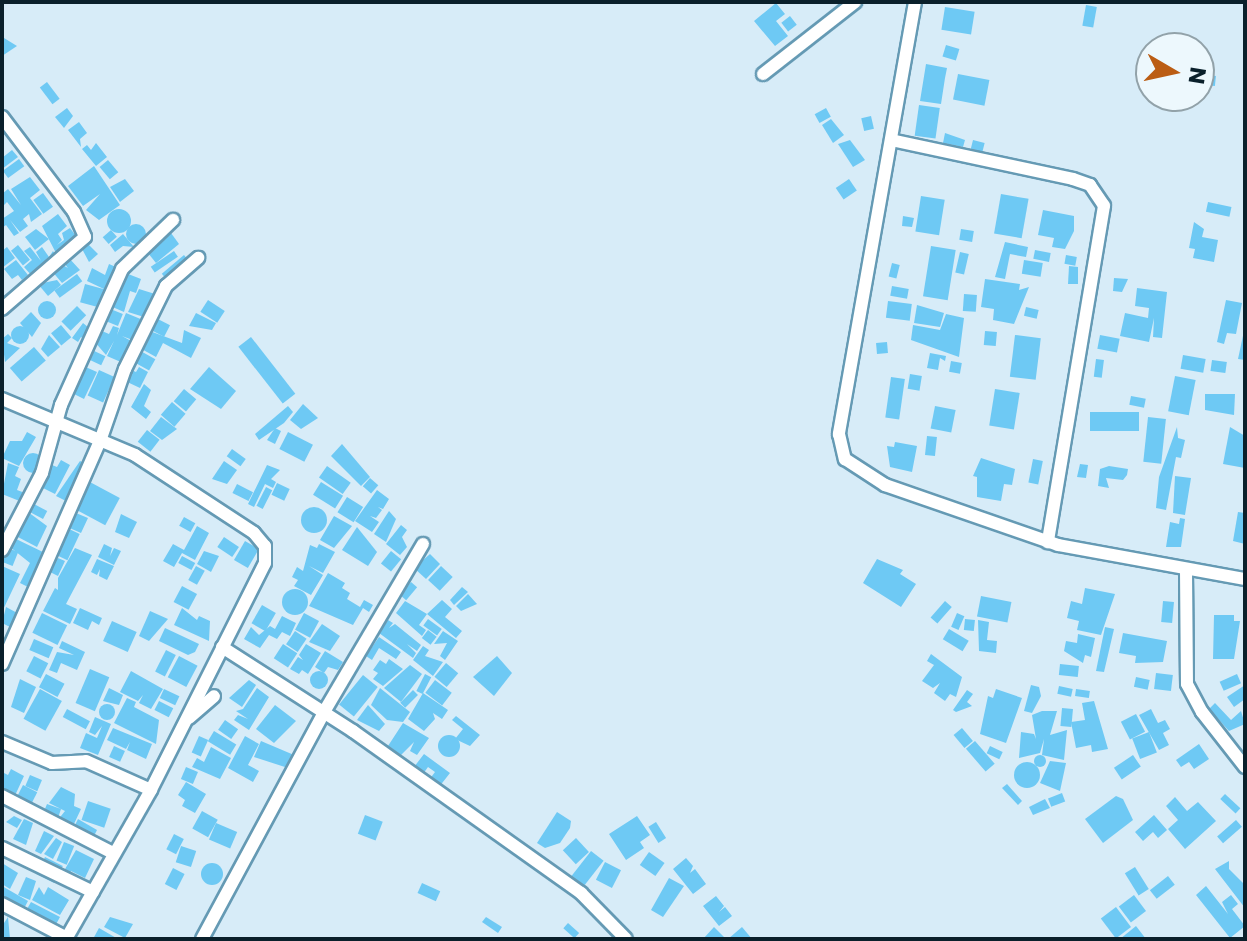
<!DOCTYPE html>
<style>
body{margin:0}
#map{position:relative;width:1247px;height:941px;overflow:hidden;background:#d7ecf8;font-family:Poppins,sans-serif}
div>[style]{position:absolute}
.building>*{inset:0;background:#6ec9f4;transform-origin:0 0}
.round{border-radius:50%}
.roads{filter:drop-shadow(2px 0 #659ab4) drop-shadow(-2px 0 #659ab4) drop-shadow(0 2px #659ab4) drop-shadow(0 -2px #659ab4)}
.minor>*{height:12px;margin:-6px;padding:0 6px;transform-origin:6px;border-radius:6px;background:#fff}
span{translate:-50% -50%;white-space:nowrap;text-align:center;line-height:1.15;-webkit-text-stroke:8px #edf8fd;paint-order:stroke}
.frame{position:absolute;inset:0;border:4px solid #0a202b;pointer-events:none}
.north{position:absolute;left:1135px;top:32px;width:80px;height:80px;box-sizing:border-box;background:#edf8fd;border:2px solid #92a2a9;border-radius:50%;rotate:99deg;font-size:22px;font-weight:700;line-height:32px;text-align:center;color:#0a202b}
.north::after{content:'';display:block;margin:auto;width:28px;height:36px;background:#bb5d14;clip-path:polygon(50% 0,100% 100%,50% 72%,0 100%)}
</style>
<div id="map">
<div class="building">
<i style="clip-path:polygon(776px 3px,785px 14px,776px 21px,788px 36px,775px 46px,754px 21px)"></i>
<i style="left:1086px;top:5px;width:11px;height:21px;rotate:10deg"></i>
<i style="left:945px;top:7px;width:30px;height:23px;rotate:9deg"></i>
<i style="left:790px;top:16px;width:11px;height:11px;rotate:52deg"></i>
<i style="clip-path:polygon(4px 38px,17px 46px,2px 56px,2px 40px)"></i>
<i style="left:946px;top:45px;width:14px;height:12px;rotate:17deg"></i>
<i style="clip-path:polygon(926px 64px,947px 68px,945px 78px,929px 76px,945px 78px,941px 104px,920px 101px)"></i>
<i style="left:958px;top:74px;width:32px;height:26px;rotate:11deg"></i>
<i style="left:1206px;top:75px;width:10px;height:10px;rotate:6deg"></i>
<i style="left:47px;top:82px;width:21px;height:9px;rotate:53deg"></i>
<i style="left:919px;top:105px;width:21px;height:31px;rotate:8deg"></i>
<i style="clip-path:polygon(67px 108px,73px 116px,64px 128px,55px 117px)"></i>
<i style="left:826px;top:108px;width:10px;height:13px;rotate:61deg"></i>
<i style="left:871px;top:116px;width:13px;height:10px;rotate:77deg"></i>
<i style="clip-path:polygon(831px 119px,844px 135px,833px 143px,822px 125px)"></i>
<i style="clip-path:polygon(79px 122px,87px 133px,80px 139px,81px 147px,68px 130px)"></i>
<i style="clip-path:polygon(945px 133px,965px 140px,963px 147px,943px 143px)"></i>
<i style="clip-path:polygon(850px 140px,865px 160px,853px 167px,838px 144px)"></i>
<i style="left:973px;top:140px;width:12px;height:9px;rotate:14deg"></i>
<i style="clip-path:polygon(96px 143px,107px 157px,96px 166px,82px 149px,87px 145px,91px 150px)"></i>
<i style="clip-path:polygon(12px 150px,18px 157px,2px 169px,2px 158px)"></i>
<i style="left:19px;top:159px;width:9px;height:20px;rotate:54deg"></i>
<i style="left:108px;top:160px;width:16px;height:11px;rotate:50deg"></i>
<i style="clip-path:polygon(94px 166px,120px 205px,99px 220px,86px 210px,100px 194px,83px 206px,68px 186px)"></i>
<i style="clip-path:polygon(30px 177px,40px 190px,30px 198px,42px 214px,31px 222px,29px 214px,23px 219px,28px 226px,20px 232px,10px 220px,19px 233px,14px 236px,6px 225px,2px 228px,2px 219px,14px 211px,7px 202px,2px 207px,2px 194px,8px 189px,21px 205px,11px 189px)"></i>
<i style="clip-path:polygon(125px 179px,134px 191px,120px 202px,110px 187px)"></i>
<i style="left:849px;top:179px;width:14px;height:16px;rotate:56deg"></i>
<i style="left:43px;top:193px;width:17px;height:12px;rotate:54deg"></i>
<i style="left:1001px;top:194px;width:28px;height:40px;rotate:10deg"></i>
<i style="left:921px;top:196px;width:24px;height:36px;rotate:9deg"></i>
<i style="left:1208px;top:202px;width:24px;height:10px;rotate:12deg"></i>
<i class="round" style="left:107px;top:209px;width:24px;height:24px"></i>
<i style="clip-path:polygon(1043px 210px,1074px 216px,1074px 231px,1065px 249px,1052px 247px,1054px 238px,1038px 235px)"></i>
<i style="clip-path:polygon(58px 214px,67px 226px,58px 234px,62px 240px,57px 245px,64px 240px,62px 233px,70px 228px,79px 240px,57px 255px,42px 226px)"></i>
<i style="clip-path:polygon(903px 216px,914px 218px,912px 227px,902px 226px)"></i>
<i style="clip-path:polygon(1194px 222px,1204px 229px,1202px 237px,1218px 240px,1214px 262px,1193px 258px,1195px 249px,1189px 248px)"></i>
<i class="round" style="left:126px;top:224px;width:20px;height:20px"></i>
<i style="clip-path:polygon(36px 229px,49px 239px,35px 250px,25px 237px)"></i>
<i style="left:961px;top:229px;width:13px;height:11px;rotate:9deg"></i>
<i style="left:111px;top:230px;width:9px;height:11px;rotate:49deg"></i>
<i style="clip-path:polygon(171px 233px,179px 244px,156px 263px,144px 248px)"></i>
<i style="clip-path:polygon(123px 234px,134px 247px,123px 246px,115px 252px,110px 245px)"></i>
<i style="clip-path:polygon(86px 242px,98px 254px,89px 262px,81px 247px)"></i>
<i style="clip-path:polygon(1005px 242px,1028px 247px,1026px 257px,1010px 254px,1005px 279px,995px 277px)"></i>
<i style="left:18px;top:245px;width:19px;height:9px;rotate:51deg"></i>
<i style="left:931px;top:246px;width:25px;height:51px;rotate:9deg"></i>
<i style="clip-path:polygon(7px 247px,15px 258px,2px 268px,2px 251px)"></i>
<i style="clip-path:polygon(30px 247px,41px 261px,36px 252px,42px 247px,49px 257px,53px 251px,56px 256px,32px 276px,24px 267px,32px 260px,24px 251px)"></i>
<i style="left:1035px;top:250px;width:16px;height:9px;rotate:11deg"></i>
<i style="left:174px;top:251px;width:7px;height:28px;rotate:56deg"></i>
<i style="left:960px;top:252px;width:9px;height:21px;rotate:13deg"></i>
<i style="left:184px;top:255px;width:8px;height:29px;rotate:50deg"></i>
<i style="left:1066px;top:255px;width:11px;height:9px;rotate:10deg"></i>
<i style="clip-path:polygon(68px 257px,80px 270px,62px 283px,51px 270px,59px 263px,68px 268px,63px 262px)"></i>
<i style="clip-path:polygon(16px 260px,28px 275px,22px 280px,18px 275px,12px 279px,4px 269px)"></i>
<i style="left:1024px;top:260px;width:19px;height:14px;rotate:9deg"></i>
<i style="left:892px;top:263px;width:8px;height:14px;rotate:14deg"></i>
<i style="clip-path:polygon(109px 264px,116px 267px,106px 290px,87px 281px,92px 268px,105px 275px)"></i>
<i style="clip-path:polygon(1069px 266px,1078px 267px,1078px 284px,1068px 284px)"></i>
<i style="clip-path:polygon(123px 272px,141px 279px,136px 293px,130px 291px,124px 312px,108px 305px)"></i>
<i style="left:77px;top:274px;width:9px;height:28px;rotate:54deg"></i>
<i style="clip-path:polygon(1114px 278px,1128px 279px,1122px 292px,1113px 291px)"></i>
<i style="clip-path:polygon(985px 279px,1020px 284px,1019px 290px,1029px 287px,1014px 324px,993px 320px,994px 309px,981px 307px)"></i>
<i style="clip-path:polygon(57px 280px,61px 285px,48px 296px,38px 284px)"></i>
<i style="left:85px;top:284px;width:20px;height:19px;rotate:15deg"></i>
<i style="left:892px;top:286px;width:17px;height:10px;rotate:10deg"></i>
<i style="clip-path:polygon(1137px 288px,1167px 292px,1162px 338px,1153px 337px,1154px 318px,1149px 342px,1120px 336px,1125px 313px,1148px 318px,1149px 308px,1135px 306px)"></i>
<i style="clip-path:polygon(139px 289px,155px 294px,144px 317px,128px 312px)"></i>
<i style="left:964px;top:294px;width:13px;height:17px;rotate:4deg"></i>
<i style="left:208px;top:300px;width:20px;height:14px;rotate:33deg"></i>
<i style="clip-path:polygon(1226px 300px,1242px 303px,1236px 334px,1227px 333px,1224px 344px,1217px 342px)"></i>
<i style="left:888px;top:301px;width:24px;height:17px;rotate:7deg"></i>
<i class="round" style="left:38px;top:301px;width:18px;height:18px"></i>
<i style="clip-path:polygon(917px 305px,944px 313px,940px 327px,914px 323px)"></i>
<i style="left:77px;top:306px;width:13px;height:22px;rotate:45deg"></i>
<i style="left:1026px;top:307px;width:13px;height:9px;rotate:13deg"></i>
<i style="left:108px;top:308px;width:16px;height:13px;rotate:22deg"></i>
<i style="clip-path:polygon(31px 312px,41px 323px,32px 337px,20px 323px)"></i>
<i style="clip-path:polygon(126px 313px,143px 320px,135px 341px,122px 336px,133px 342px,123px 363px,107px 356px,114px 341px,106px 355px,94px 341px,102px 331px,109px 334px,113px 326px,119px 328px,117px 335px)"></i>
<i style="clip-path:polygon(196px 313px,216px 323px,212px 330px,189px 326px)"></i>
<i style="clip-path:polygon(946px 314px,964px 318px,959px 357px,911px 340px,913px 325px,940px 330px)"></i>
<i style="left:154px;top:317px;width:18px;height:13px;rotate:27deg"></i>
<i style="clip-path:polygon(83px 323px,94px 332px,87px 342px,81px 337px,78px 342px,72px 338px)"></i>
<i style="left:61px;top:325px;width:16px;height:13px;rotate:50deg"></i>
<i class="round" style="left:11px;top:326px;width:18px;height:18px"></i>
<i style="clip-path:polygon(147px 330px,182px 343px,184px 330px,201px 338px,191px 358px,163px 343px,156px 357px,138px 347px)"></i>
<i style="left:985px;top:331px;width:12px;height:14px;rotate:5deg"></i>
<i style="clip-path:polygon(1244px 331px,1245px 332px,1245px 360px,1238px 359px)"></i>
<i style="clip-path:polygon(8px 334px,12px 338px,7px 343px,20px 348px,5px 362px,2px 339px)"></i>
<i style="clip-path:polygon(49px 335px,60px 347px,48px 357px,41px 349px)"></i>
<i style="left:1015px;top:335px;width:26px;height:42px;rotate:7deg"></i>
<i style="left:1100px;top:335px;width:20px;height:14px;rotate:11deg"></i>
<i style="left:251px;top:337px;width:72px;height:16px;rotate:52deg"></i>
<i style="left:887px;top:342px;width:11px;height:11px;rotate:85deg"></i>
<i style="left:34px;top:347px;width:18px;height:32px;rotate:49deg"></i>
<i style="left:90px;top:349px;width:17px;height:10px;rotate:25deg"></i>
<i style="left:137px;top:349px;width:21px;height:13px;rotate:29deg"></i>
<i style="clip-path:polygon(930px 353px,946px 356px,945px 361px,940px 358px,938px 370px,927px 368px)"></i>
<i style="left:1183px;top:355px;width:23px;height:14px;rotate:10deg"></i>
<i style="left:1096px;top:359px;width:8px;height:18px;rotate:7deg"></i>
<i style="left:1212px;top:360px;width:15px;height:11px;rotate:8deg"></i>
<i style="left:951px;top:361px;width:11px;height:11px;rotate:10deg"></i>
<i style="clip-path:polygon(81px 365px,97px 372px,84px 399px,74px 394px)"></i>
<i style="clip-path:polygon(139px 367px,148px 372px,140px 388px,123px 380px,129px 369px,136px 372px)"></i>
<i style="clip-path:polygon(209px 367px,236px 391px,221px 409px,190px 389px)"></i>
<i style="left:99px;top:370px;width:17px;height:28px;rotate:24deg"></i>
<i style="left:910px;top:374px;width:12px;height:15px;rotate:9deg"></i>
<i style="left:1175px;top:376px;width:21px;height:36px;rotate:11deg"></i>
<i style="left:891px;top:377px;width:14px;height:41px;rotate:8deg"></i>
<i style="clip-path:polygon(144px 384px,151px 390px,144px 406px,151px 412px,146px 419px,131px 407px)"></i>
<i style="left:184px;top:389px;width:16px;height:16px;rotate:40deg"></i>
<i style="left:995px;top:389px;width:25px;height:37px;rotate:9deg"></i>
<i style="clip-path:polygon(1205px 394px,1235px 394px,1234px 415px,1205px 410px)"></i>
<i style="left:1131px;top:396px;width:15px;height:9px;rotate:11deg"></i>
<i style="left:172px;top:402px;width:18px;height:17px;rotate:41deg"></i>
<i style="clip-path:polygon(303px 404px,318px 418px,301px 429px,290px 420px)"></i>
<i style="clip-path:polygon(288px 406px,293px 412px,284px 423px,259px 440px,255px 434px)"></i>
<i style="left:935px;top:406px;width:21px;height:23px;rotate:11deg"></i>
<i style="left:1090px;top:412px;width:49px;height:19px"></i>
<i style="clip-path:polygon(161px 417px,177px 429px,162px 440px,150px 431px)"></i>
<i style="left:1148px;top:417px;width:18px;height:45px;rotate:6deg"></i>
<i style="clip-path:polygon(1177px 427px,1178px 438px,1185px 440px,1181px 458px,1176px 457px,1166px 510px,1156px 508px,1159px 477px)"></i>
<i style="clip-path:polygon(1230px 427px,1245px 436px,1245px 468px,1223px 464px)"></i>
<i style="clip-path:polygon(275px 428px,281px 431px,275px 444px,267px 440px)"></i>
<i style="left:147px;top:430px;width:16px;height:15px;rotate:38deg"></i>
<i style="clip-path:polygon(27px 432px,36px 437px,19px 466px,2px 458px,10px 441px,22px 441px)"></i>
<i style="left:288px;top:432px;width:28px;height:19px;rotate:27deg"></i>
<i style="left:927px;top:436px;width:10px;height:19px;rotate:6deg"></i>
<i style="clip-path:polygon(895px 442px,917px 446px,912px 472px,890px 467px,887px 446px,894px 447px)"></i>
<i style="clip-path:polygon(342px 444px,370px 477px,361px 486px,331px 456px)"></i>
<i style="left:232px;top:449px;width:17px;height:9px;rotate:36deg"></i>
<i class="round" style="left:23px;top:453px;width:20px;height:20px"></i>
<i style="clip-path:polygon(981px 458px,1015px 469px,1012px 485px,1004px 484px,1001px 501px,977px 497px,977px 477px,973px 476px)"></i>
<i style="left:1033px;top:459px;width:10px;height:24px;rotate:11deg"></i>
<i style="clip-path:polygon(61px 460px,70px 465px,55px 494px,41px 487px,52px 465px,57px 467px)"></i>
<i style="clip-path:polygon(80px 461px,88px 465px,70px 503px,56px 496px)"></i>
<i style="clip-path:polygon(224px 461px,237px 470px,227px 484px,212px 479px)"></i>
<i style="clip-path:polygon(8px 463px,19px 467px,15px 476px,21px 479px,17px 490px,25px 493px,22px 502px,2px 494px)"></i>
<i style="clip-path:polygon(1080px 464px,1088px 465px,1086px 478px,1077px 477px)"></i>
<i style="clip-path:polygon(267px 465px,280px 470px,271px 479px,276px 482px,273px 488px,265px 484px,254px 507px,248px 504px)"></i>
<i style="left:327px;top:466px;width:29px;height:14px;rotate:35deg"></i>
<i style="clip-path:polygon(1109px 466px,1128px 469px,1127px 475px,1123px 480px,1106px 478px,1109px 488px,1098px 486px,1100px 469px)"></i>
<i style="clip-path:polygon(1175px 476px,1191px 478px,1185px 515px,1173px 513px)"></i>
<i style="left:370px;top:478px;width:11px;height:11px;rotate:41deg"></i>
<i style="left:88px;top:481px;width:36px;height:31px;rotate:28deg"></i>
<i style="left:321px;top:482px;width:26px;height:15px;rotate:32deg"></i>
<i style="left:277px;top:483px;width:14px;height:13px;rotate:25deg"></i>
<i style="left:237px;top:484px;width:18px;height:10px;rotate:27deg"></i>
<i style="left:266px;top:487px;width:7px;height:21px;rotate:27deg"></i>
<i style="clip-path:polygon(377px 490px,389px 499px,383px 509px,378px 507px,382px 510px,376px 518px,370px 516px,379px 522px,372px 532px,355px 521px)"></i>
<i style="left:347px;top:497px;width:19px;height:18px;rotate:32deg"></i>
<i style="left:34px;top:504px;width:15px;height:9px;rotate:28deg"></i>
<i class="round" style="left:301px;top:507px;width:26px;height:26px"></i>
<i style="clip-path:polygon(71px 511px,88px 518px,81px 533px,65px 526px,67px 519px,72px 521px)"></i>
<i style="clip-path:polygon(389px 511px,396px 519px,386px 542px,374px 534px)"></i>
<i style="clip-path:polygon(28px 512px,47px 526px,37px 547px,16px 536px)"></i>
<i style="clip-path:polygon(1238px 512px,1245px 513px,1245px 544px,1233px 541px)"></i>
<i style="clip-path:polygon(121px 514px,137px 522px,129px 538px,115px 532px)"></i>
<i style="clip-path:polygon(334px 516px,352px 526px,334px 548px,320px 540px)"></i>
<i style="left:184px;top:517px;width:13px;height:10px;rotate:29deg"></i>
<i style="clip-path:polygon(1180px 518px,1185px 519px,1181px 547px,1166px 547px,1170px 522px,1179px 524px)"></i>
<i style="clip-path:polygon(401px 525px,407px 530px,402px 537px,407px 547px,400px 555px,386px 544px)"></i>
<i style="clip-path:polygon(197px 526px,209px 533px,195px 560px,182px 553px,174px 567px,163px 561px,173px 544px,184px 550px)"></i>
<i style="clip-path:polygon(357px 527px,377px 552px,368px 566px,342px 550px)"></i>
<i style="left:67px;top:528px;width:14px;height:29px;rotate:25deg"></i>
<i style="left:224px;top:537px;width:18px;height:12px;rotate:34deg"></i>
<i style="clip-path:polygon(14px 538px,45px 553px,28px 587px,20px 583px,30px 563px,10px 547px)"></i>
<i style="left:245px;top:541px;width:16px;height:22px;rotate:30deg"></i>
<i style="clip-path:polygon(104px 544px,112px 548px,110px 556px,114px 548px,121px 551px,114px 565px,98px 557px)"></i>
<i style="clip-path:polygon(319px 544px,335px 552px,323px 573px,309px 566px,323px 575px,311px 595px,294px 586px,298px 580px,292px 577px,297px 567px,303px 571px,310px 545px,317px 548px)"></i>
<i style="left:8px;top:548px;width:11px;height:15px;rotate:22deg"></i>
<i style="clip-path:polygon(75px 548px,92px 555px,66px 604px,77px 609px,70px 624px,43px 611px,55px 588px,58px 590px,58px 578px)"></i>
<i style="clip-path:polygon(204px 551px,219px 556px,211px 572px,197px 564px)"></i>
<i style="left:391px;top:551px;width:13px;height:16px;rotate:39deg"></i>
<i style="clip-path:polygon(430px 554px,440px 564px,426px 579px,414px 568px)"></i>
<i style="clip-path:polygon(51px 555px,56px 557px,53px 564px,58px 558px,65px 561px,58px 576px,44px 569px)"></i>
<i style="left:182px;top:556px;width:15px;height:8px;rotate:28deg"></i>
<i style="clip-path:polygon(97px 559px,114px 566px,107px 580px,99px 576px,100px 569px,97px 575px,91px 572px)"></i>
<i style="clip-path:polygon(877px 559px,903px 570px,900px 574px,916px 584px,901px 607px,863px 583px)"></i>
<i style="clip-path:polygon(2px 566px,20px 574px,2px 612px,4px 573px)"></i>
<i style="left:196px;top:566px;width:10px;height:16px;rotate:29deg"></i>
<i style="left:441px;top:566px;width:16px;height:19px;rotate:43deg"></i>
<i style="clip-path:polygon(328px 573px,345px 583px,342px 588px,350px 593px,347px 599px,360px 607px,364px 600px,373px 605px,369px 612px,363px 608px,353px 625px,309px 606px)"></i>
<i style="left:411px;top:582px;width:8px;height:17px;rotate:40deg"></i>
<i style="left:182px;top:586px;width:17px;height:18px;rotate:28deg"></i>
<i style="clip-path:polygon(462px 587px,468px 592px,454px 605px,450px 600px)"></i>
<i style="clip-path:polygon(1085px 588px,1115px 594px,1101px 635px,1077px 630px,1079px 621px,1067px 618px,1071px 601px,1082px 604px)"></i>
<i class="round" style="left:282px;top:589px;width:26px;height:26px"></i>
<i style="clip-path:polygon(468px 594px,477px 604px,461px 611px,456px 606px)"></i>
<i style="left:981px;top:596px;width:31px;height:21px;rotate:11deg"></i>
<i style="clip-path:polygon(442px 600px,452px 609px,445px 617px,462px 631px,456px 638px,427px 614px)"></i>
<i style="clip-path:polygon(405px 601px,427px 614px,419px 625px,426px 630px,422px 636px,396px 613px)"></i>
<i style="left:945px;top:601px;width:9px;height:22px;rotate:41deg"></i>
<i style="left:1163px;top:601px;width:11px;height:21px;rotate:5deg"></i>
<i style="left:262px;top:605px;width:16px;height:21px;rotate:30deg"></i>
<i style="clip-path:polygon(6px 607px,21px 615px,14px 629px,2px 623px)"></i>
<i style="clip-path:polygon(80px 608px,102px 618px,99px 625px,92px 621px,88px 630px,73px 623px)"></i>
<i style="clip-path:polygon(182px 608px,197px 620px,199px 616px,210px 621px,209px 641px,174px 625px)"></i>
<i style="clip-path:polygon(150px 611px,168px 619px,149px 641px,139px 636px)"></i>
<i style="left:42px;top:613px;width:28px;height:22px;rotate:26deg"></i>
<i style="left:304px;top:613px;width:17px;height:19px;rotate:28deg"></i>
<i style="left:957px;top:613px;width:8px;height:15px;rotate:23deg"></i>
<i style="clip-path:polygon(1214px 615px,1234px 615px,1234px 621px,1240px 621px,1234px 659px,1213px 659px)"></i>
<i style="clip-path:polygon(282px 616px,296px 623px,290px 636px,282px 632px,277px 639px,269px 635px,260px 648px,244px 639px,251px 627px,259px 635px,270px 626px,275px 629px)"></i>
<i style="left:428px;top:619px;width:17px;height:8px;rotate:36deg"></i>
<i style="left:965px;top:619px;width:10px;height:11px;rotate:6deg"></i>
<i style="clip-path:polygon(388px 620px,393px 623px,389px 628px,395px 624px,421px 645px,417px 651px,407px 644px,416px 653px,413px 658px,379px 633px)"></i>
<i style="clip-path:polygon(978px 620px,989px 622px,987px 640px,997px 641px,996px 653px,979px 651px)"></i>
<i style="left:112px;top:621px;width:27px;height:22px;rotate:24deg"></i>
<i style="clip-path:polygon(322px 624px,340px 636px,330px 651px,309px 642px)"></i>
<i style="clip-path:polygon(1105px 627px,1114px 629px,1104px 672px,1096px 671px)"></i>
<i style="clip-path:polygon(165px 628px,199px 644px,195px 652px,188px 655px,159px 641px)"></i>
<i style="left:949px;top:629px;width:23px;height:12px;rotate:31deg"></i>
<i style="left:428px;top:630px;width:11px;height:10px;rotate:38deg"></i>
<i style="left:295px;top:631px;width:14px;height:16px;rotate:34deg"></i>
<i style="clip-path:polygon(443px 631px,458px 641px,445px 660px,440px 656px,447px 643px,434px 644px)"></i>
<i style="clip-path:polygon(1123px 633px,1167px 641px,1163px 662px,1135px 663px,1136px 656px,1119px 653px)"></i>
<i style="clip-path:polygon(1078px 634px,1095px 638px,1091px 657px,1085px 655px,1083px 663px,1064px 651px,1066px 641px,1077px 643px)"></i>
<i style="clip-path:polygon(379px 637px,401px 652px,396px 659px,379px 648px,372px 660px,366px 656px)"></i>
<i style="left:34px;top:639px;width:21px;height:12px;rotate:23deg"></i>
<i style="clip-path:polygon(62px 641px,85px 652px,77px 670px,61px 663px,57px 673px,49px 670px,57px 652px,74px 655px,59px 648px)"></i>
<i style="left:283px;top:644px;width:17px;height:17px;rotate:33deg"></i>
<i style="clip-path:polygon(306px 644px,321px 653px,308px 674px,302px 670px,299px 674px,290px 669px,298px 657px,303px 660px,299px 655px)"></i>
<i style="clip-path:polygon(423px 646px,429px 650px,425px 656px,443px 662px,433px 676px,413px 660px)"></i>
<i style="left:166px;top:650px;width:11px;height:24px;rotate:27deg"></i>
<i style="clip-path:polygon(325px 651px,343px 662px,338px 670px,328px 667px,324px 673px,315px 667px)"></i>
<i style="clip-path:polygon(931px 654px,962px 677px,956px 697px,950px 694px,945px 701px,934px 693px,940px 683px,933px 688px,922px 681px,934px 665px,927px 661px)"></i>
<i style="left:34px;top:656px;width:16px;height:17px;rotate:27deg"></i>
<i style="left:179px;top:656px;width:21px;height:24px;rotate:28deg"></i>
<i style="clip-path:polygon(497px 656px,512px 673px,494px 696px,473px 677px)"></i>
<i style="clip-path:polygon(389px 659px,403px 669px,383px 686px,373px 679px,378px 673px,373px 670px,380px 660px,386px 664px)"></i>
<i style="left:446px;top:663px;width:16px;height:18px;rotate:40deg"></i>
<i style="left:1060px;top:664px;width:19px;height:11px;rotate:6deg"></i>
<i style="clip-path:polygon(410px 665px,422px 674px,401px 702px,384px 688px)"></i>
<i style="left:90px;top:669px;width:21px;height:37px;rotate:23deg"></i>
<i class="round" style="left:310px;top:671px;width:18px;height:18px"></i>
<i style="clip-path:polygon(131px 671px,163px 689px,151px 709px,139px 703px,143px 695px,138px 701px,120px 692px)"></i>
<i style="left:1156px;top:673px;width:17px;height:16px;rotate:7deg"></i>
<i style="left:46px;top:674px;width:21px;height:15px;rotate:28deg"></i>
<i style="left:425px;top:674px;width:7px;height:19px;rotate:27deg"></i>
<i style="left:1237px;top:674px;width:10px;height:19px;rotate:66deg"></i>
<i style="left:363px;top:675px;width:19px;height:38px;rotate:39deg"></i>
<i style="left:1136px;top:677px;width:14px;height:10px;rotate:12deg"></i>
<i style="clip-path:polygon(20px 679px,36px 687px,24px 713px,11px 707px)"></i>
<i style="clip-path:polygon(249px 680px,256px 685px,242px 707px,229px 698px)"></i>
<i style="left:435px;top:680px;width:21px;height:16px;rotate:37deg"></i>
<i style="clip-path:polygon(1031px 685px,1039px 687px,1041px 696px,1032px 713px,1024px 711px)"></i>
<i style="clip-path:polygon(1245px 685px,1245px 699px,1234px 707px,1227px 697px)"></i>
<i style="left:1059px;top:686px;width:14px;height:8px;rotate:12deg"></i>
<i style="clip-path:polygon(109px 688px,123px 695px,119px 705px,103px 701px)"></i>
<i style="clip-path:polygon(257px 688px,269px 697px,249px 730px,234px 720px,238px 715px,248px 719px,236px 711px,243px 709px)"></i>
<i style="clip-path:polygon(380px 688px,410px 712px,403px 722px,387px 720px,371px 705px)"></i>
<i style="left:40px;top:689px;width:25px;height:34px;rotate:29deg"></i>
<i style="left:164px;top:689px;width:17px;height:10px;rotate:25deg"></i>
<i style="clip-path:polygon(996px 689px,1022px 698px,1006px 743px,980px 734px,988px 696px,993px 698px)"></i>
<i style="left:1076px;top:689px;width:14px;height:7px;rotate:8deg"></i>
<i style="left:413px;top:690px;width:7px;height:18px;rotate:45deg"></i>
<i style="clip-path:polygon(967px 690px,973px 694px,967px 702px,972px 706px,956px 712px,953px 710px)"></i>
<i style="clip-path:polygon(423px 693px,448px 710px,442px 719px,433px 713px,435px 719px,424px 731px,408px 719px)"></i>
<i style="clip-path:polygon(127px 698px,136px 702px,134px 707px,159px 720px,156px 744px,114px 723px)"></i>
<i style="left:159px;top:701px;width:16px;height:10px;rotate:27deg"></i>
<i style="clip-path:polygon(1094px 701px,1108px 749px,1092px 752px,1091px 745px,1076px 748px,1071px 722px,1085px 720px,1082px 703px)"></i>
<i style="clip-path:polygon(1215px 703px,1231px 720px,1241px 711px,1245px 724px,1229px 731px,1209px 709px)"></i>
<i class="round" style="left:99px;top:704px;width:16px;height:16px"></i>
<i style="clip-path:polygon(275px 705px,296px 721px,274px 743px,256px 729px)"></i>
<i style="clip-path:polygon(368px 705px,385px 724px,379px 731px,357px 720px)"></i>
<i style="left:1062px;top:708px;width:11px;height:18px;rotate:5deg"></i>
<i style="left:67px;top:709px;width:26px;height:9px;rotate:28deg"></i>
<i style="clip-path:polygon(1151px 709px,1158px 723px,1165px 720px,1170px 729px,1163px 733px,1169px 745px,1159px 750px,1139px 715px)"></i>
<i style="clip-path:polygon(1042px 711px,1057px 711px,1050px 735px,1067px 730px,1064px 760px,1042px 755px,1044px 739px,1040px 753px,1019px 758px,1021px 732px,1034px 734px,1036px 739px,1032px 715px)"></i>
<i style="left:1136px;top:714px;width:20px;height:17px;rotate:63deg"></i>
<i style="clip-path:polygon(456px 716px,480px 735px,470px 746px,455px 739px,463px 729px,452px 720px)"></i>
<i style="clip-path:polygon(95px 717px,111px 724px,98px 755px,80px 748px,86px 733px,97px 738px,102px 726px,95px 735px,89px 732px)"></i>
<i style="left:225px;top:720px;width:16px;height:12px;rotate:35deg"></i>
<i style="clip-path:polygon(403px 723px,429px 738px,417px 755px,410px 751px,414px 742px,401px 755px,388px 746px)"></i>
<i style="clip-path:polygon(113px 728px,152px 744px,146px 759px,127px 750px,130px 742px,126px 749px,107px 740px)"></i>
<i style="left:962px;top:728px;width:17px;height:11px;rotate:50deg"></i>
<i style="left:214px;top:731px;width:26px;height:12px;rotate:31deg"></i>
<i style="left:1149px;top:732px;width:22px;height:18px;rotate:69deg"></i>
<i class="round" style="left:438px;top:735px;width:22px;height:22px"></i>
<i style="left:199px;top:736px;width:10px;height:18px;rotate:24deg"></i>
<i style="clip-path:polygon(245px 736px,259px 744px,248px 765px,259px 771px,253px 782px,228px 768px)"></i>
<i style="clip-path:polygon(261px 741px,294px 755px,288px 768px,254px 757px)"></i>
<i style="left:975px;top:741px;width:30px;height:12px;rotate:49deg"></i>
<i style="clip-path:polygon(1199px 744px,1209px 759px,1194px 769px,1189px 762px,1181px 767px,1176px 760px)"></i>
<i style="left:114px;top:746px;width:12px;height:12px;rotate:24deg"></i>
<i style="left:990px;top:746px;width:14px;height:8px;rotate:25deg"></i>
<i style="clip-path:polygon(211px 747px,231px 758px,220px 779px,192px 767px,197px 758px,204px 762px)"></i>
<i style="clip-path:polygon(424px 754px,450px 773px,439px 787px,429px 780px,435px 772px,428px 767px,423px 774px,414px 767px)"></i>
<i class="round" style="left:1034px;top:755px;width:12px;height:12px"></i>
<i style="left:1133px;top:755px;width:14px;height:23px;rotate:56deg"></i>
<i style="clip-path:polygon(1050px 761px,1066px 763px,1060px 791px,1040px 783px)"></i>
<i class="round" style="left:1014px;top:762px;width:26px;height:26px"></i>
<i style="left:186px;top:767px;width:13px;height:13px;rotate:23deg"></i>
<i style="clip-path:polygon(11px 769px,24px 776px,12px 802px,2px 798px,2px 772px,8px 775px)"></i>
<i style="left:30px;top:775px;width:13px;height:12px;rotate:23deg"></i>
<i style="clip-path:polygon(186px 782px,206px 794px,195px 813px,182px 806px,185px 800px,178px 795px)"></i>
<i style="clip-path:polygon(1007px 784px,1022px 801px,1018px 805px,1002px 788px)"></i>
<i style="left:23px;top:785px;width:16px;height:21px;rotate:27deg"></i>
<i style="clip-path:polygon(61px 787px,75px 794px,74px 806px,81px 809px,73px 826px,66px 823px,62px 831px,47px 824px,50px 817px,46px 823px,40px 821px,47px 804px,61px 809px,57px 821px,65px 811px,49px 803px)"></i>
<i style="left:1062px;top:793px;width:9px;height:15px;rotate:69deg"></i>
<i style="left:1225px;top:794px;width:21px;height:7px;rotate:43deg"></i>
<i style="clip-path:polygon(1116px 796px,1123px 799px,1133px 820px,1103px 843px,1085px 819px)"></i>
<i style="clip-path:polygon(1175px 797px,1187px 811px,1198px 802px,1216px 821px,1185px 849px,1168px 829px,1178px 820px,1166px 806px)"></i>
<i style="clip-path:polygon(1045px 799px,1050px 808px,1033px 815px,1029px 807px)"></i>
<i style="left:88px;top:801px;width:24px;height:20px;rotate:19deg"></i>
<i style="left:202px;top:811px;width:18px;height:20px;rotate:29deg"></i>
<i style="clip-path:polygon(557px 812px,571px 821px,570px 828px,560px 843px,545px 848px,537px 843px)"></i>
<i style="left:365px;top:815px;width:19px;height:20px;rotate:21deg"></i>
<i style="clip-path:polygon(1154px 815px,1167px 830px,1158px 838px,1153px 832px,1143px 841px,1135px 832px)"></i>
<i style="clip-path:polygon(14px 816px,22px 820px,17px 828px,6px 822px)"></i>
<i style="clip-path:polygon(637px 816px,650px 835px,640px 842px,644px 848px,626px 860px,609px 834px)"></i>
<i style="clip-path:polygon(24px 819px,33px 823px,26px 845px,13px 839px)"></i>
<i style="clip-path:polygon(78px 819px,97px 830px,92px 840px,70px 835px)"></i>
<i style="left:1236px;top:820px;width:9px;height:25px;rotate:49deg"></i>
<i style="left:656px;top:822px;width:19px;height:9px;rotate:58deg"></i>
<i style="left:216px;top:823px;width:23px;height:18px;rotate:23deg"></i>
<i style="clip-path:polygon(44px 831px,54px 836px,41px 854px,35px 851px)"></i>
<i style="left:174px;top:834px;width:11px;height:17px;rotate:27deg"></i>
<i style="clip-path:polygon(56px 838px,62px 842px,53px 859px,44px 854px)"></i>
<i style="left:576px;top:838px;width:19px;height:18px;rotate:47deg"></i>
<i style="left:64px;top:842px;width:11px;height:20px;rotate:22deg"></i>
<i style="left:181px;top:846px;width:16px;height:17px;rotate:18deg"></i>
<i style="clip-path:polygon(76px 850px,94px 859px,85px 878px,71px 871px,63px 886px,57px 883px)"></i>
<i style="left:591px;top:851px;width:16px;height:37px;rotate:38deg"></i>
<i style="left:649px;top:852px;width:19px;height:16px;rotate:35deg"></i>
<i style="left:45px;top:857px;width:20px;height:19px;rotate:27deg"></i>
<i style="clip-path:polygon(686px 858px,693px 866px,690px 873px,695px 869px,706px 884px,693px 894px,673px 869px)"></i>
<i style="clip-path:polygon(1229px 861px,1229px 869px,1245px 885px,1245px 908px,1215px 869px)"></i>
<i style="left:605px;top:862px;width:18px;height:20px;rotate:27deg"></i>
<i style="clip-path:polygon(2px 863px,18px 873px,10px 889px,2px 884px)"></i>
<i class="round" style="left:201px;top:863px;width:22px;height:22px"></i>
<i style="left:1135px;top:867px;width:26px;height:12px;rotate:58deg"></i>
<i style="left:173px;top:868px;width:13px;height:18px;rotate:27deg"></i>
<i style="left:1168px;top:876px;width:11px;height:23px;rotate:52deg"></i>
<i style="clip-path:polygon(26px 877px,36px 881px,30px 900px,18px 895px)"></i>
<i style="clip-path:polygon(669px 878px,684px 886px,663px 917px,651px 910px)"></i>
<i style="left:422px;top:883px;width:20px;height:11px;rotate:24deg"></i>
<i style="clip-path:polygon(2px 886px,28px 901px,21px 914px,2px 903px)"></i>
<i style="clip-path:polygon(1206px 886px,1228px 914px,1222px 902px,1231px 895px,1238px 904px,1232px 909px,1245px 926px,1230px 938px,1196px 895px)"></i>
<i style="clip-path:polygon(39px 887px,44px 895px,48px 887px,69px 900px,60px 915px,32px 900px)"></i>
<i style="left:1134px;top:895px;width:20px;height:19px;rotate:53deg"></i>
<i style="clip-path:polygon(716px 896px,724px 906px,719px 912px,725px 907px,732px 916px,719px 926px,703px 906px)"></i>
<i style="clip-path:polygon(31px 902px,60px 917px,54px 928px,38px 922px,41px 917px,36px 914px,32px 921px,23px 916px)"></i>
<i style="left:1116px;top:907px;width:25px;height:19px;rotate:53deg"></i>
<i style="clip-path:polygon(8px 917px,10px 939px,3px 939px,2px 926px)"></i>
<i style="clip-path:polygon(110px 917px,133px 924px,125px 938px,104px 927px)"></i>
<i style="clip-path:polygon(486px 917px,502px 927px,498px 933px,482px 922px)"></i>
<i style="left:568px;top:923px;width:15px;height:7px;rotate:42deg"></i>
<i style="clip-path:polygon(1136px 926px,1146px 939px,1120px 939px)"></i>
<i style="clip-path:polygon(714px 927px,726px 939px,703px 939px)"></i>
<i style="clip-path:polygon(742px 927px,752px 939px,728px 939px)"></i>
<i style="clip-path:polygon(99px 928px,118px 939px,93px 939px)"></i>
</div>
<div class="roads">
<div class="minor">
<i style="left:915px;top:2px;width:439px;rotate:100deg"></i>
<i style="left:839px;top:434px;width:26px;rotate:77deg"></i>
<i style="left:845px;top:459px;width:48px;rotate:33deg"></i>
<i style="left:885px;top:485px;width:183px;rotate:19.1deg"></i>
<i style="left:1058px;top:545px;width:190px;rotate:10.3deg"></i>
<i style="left:763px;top:74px;width:117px;rotate:-38deg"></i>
<i style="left:2px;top:117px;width:119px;rotate:52.8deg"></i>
<i style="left:74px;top:212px;width:27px;rotate:66deg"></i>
<i style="left:85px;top:237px;width:110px;rotate:139.1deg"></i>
<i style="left:891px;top:140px;width:186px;rotate:12.1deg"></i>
<i style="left:1073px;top:179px;width:18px;rotate:19deg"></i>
<i style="left:1090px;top:185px;width:25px;rotate:56deg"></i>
<i style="left:1104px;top:206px;width:341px;rotate:99.5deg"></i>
<i style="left:2px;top:399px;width:144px;rotate:22.8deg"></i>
<i style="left:135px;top:455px;width:142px;rotate:33.2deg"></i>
<i style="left:254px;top:533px;width:17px;rotate:50deg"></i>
<i style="left:265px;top:546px;width:17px;rotate:90deg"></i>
<i style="left:265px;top:563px;width:254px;rotate:116.7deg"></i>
<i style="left:151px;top:790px;width:172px;rotate:119.7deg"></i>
<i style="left:2px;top:550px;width:87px;rotate:-62.5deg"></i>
<i style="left:42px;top:473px;width:71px;rotate:-74.4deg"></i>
<i style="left:61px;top:405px;width:149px;rotate:-65.8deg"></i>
<i style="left:122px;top:269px;width:71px;rotate:-43.9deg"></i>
<i style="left:1186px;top:571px;width:113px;rotate:89.5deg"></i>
<i style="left:1187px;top:684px;width:32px;rotate:62deg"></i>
<i style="left:1202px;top:712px;width:70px;rotate:52deg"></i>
<i style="left:222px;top:647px;width:156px;rotate:32.7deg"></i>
<i style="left:353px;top:731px;width:280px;rotate:35.4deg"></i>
<i style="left:581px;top:893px;width:64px;rotate:45.6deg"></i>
<i style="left:2px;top:664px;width:244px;rotate:-66.3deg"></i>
<i style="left:100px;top:441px;width:76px;rotate:-70.9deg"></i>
<i style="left:125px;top:369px;width:93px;rotate:-63.7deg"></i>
<i style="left:166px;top:286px;width:43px;rotate:-41.2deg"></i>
<i style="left:189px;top:718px;width:33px;rotate:-41deg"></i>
<i style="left:2px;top:742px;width:54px;rotate:22.8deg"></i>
<i style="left:52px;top:763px;width:34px;rotate:-3deg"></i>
<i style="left:86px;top:761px;width:71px;rotate:24deg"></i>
<i style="left:2px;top:796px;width:125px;rotate:27.2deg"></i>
<i style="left:2px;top:848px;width:101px;rotate:25.8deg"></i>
<i style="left:2px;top:904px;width:73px;rotate:27.6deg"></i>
<i style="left:202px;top:939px;width:258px;rotate:-61.7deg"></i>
<i style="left:324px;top:712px;width:195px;rotate:-59.5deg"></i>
</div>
</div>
<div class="frame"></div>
<div class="north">N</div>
</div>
